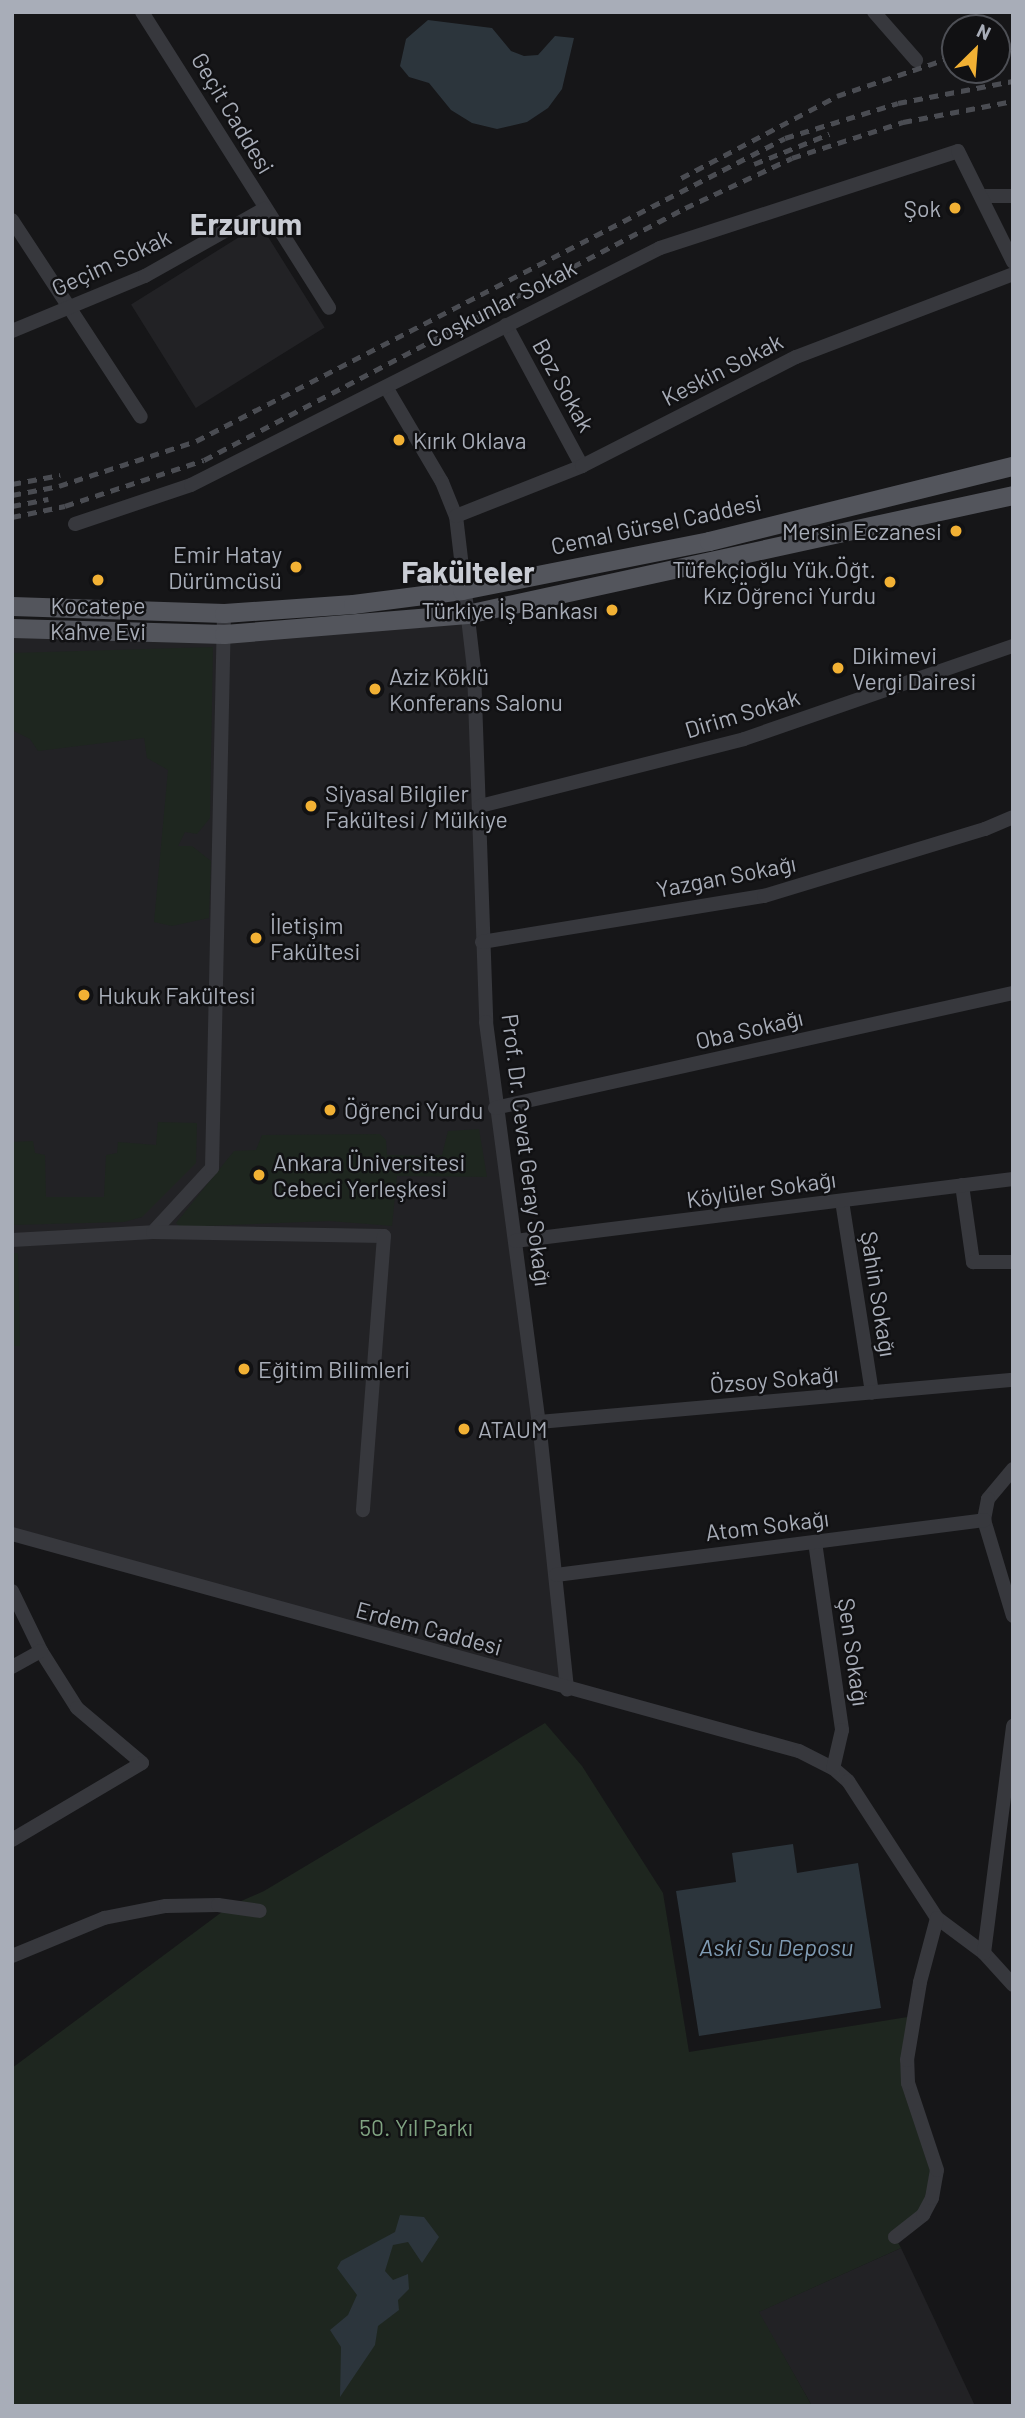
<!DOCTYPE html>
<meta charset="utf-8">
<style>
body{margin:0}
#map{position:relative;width:1025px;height:2418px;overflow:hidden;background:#161618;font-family:Barlow,sans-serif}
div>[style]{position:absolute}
.built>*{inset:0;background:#222225;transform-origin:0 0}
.green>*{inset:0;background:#1e261f}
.water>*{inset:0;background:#2c353c}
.minor>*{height:14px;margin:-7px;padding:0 7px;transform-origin:7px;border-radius:7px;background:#37383d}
.major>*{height:19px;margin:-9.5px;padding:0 9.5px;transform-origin:9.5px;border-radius:9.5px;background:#53555c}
.rail>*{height:4.5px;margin-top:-2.25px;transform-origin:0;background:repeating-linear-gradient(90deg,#4a4c52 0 9px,transparent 0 16px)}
.dots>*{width:19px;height:19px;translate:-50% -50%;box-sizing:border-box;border:4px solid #111113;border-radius:50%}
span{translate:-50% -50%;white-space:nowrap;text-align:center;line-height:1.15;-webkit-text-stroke:5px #111113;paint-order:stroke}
.street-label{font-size:23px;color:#a8adb8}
.poi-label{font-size:23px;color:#a8adb8}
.right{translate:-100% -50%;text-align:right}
.left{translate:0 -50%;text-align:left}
.park-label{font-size:23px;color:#7fa381}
.water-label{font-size:24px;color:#7f9bb3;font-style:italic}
.district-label{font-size:30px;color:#c9ccd4;font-weight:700}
.frame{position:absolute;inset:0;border:14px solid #a8adb8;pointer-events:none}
.north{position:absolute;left:941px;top:14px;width:70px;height:70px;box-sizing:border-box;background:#111113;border:2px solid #4d4f55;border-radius:50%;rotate:25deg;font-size:19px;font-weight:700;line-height:28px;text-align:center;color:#a8adb8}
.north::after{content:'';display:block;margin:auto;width:24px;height:32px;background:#f2b134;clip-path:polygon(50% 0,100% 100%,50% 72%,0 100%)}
</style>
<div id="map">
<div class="built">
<i style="left:260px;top:224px;width:122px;height:152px;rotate:58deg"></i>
<i style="clip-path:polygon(467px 614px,482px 942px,567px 1690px,12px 1534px,12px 628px,105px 632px)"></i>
<i style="clip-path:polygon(901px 2248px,975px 2406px,812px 2406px,758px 2312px)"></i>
</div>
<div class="green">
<i style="clip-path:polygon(213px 647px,210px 818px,197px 834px,185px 832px,178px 846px,192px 846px,211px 861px,209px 918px,172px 926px,154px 922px,168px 770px,147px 758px,144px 738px,38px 751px,30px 739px,12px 730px,12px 653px)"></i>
<i style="clip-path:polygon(158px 1122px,197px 1123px,196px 1163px,142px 1217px,124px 1222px,12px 1225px,12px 1142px,33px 1141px,35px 1153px,45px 1155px,46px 1197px,104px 1197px,106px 1155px,117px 1153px,118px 1142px,156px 1145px)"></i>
<i style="clip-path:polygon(479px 1129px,487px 1177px,397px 1176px,392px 1226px,330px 1221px,180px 1227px,176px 1223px,234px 1151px,256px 1150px,262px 1135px,380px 1134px,386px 1140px,387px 1155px,423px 1156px,442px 1155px,448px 1131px)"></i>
<i style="clip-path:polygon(12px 1253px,18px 1253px,20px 1346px,12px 1346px)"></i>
<i style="clip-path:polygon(545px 1723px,582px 1766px,663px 1893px,689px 2052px,914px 2016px,907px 2060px,937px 2170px,932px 2198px,895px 2237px,901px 2248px,759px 2312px,812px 2406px,12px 2406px,12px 2068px,230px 1906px,264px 1891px)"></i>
</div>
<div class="water">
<i style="clip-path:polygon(428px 20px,492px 28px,511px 51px,524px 56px,538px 55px,555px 36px,574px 38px,562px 89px,548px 108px,527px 122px,497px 129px,472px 123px,451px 110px,429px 83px,409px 77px,400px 66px,406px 39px)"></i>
<i style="clip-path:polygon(793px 1844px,797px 1873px,858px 1863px,881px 2008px,699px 2036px,676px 1891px,736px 1882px,732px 1853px)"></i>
<i style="clip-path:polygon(400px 2215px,424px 2217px,439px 2237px,422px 2263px,408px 2242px,393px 2245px,385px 2271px,393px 2280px,408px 2274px,409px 2289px,398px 2300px,399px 2310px,378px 2326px,375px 2345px,340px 2397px,341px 2347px,330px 2330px,348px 2315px,357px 2295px,337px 2268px,341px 2261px,395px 2232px)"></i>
</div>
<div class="minor">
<i style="left:142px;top:12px;width:350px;rotate:57.7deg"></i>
<i style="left:874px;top:12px;width:64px;rotate:48.8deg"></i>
<i style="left:983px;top:196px;width:30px"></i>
<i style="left:12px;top:220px;width:235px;rotate:56.8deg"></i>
<i style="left:506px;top:325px;width:160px;rotate:61.7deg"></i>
<i style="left:12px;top:331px;width:144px;rotate:-22.5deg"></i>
<i style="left:145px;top:276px;width:137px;rotate:-29.4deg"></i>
<i style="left:386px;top:387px;width:110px;rotate:59.5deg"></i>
<i style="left:442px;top:482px;width:37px;rotate:68deg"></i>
<i style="left:456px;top:516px;width:155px;rotate:83.3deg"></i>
<i style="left:474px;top:670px;width:352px;rotate:88deg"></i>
<i style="left:486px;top:1022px;width:403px;rotate:82.5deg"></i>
<i style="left:539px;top:1422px;width:269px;rotate:84deg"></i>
<i style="left:456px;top:516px;width:136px;rotate:-21.6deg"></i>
<i style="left:582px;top:466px;width:240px;rotate:-27deg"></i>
<i style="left:796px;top:357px;width:232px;rotate:-20.9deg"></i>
<i style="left:75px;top:524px;width:122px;rotate:-18.6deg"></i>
<i style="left:191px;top:485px;width:525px;rotate:-26.81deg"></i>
<i style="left:660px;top:248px;width:313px;rotate:-18deg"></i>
<i style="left:958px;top:151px;width:124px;rotate:63.6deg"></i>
<i style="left:480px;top:806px;width:272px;rotate:-14.2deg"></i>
<i style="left:744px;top:739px;width:285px;rotate:-19.1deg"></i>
<i style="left:482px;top:942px;width:286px;rotate:-9.3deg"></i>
<i style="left:764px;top:896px;width:231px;rotate:-16.9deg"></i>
<i style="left:985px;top:829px;width:30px;rotate:-23deg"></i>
<i style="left:495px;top:1108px;width:531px;rotate:-12.52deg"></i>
<i style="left:962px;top:1185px;width:78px;rotate:81.9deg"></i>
<i style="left:973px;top:1262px;width:40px"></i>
<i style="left:842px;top:1201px;width:194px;rotate:81.1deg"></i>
<i style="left:153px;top:1232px;width:87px;rotate:-47.3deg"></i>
<i style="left:212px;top:1168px;width:555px;rotate:-88.76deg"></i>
<i style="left:12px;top:1240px;width:141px;rotate:-3.2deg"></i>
<i style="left:153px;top:1232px;width:231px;rotate:1deg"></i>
<i style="left:384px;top:1236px;width:275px;rotate:94.4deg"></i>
<i style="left:515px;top:1241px;width:502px;rotate:-7.1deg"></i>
<i style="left:539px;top:1422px;width:476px;rotate:-5.1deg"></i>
<i style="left:1013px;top:1469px;width:39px;rotate:130deg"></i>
<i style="left:988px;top:1499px;width:21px;rotate:101deg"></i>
<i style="left:984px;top:1520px;width:100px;rotate:73.2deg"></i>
<i style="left:12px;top:1534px;width:816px;rotate:15.42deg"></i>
<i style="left:799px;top:1751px;width:38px;rotate:27deg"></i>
<i style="left:833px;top:1768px;width:20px;rotate:41deg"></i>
<i style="left:848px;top:1781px;width:163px;rotate:57deg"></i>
<i style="left:937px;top:1918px;width:59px;rotate:36.7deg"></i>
<i style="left:984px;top:1953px;width:43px;rotate:47.8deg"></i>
<i style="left:815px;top:1542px;width:190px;rotate:81.8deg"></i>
<i style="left:842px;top:1730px;width:39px;rotate:103deg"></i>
<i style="left:556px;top:1575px;width:432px;rotate:-7.3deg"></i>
<i style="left:12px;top:1591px;width:67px;rotate:64.2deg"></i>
<i style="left:41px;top:1651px;width:67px;rotate:57.7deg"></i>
<i style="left:77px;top:1708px;width:85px;rotate:40.2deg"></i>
<i style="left:142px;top:1763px;width:151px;rotate:149.4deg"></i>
<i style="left:12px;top:1667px;width:33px;rotate:-29deg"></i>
<i style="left:984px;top:1953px;width:229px;rotate:-82.7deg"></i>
<i style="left:12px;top:1956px;width:100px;rotate:-22.4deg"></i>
<i style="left:104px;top:1918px;width:63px;rotate:-11deg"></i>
<i style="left:166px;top:1906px;width:52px;rotate:-1.1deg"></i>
<i style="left:218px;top:1905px;width:42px;rotate:8.1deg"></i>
<i style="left:895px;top:2237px;width:36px;rotate:-38deg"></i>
<i style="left:923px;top:2215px;width:19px;rotate:-62deg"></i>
<i style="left:932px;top:2198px;width:28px;rotate:-80deg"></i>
<i style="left:937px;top:2170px;width:92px;rotate:-108.4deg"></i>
<i style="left:908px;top:2083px;width:23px;rotate:-92deg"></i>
<i style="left:907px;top:2060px;width:79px;rotate:-80.5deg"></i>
<i style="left:920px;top:1982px;width:66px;rotate:-75.1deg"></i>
</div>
<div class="major">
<i style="left:12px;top:606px;width:212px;rotate:1.9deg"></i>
<i style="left:224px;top:613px;width:129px;rotate:-4deg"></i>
<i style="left:353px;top:604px;width:110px;rotate:-7.3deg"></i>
<i style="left:462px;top:590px;width:252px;rotate:-11.2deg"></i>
<i style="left:709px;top:541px;width:313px;rotate:-13.9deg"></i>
<i style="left:12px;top:628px;width:212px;rotate:1.6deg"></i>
<i style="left:224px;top:634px;width:244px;rotate:-4.7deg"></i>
<i style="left:467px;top:614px;width:559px;rotate:-12.3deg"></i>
</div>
<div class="rail">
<i style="left:997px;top:49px;width:16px;rotate:-7deg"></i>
<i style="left:754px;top:164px;width:81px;rotate:-21.8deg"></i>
<i style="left:681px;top:178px;width:176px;rotate:-27.7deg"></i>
<i style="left:837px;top:96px;width:125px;rotate:-18.7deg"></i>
<i style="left:12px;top:484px;width:49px;rotate:-10.6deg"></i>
<i style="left:12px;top:495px;width:48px;rotate:-10.8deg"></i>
<i style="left:59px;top:486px;width:144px;rotate:-18.2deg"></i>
<i style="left:196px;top:441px;width:662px;rotate:-27.22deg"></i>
<i style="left:785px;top:138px;width:118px;rotate:-17.2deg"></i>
<i style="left:898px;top:103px;width:117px;rotate:-10.8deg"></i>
<i style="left:12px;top:506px;width:37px;rotate:-11deg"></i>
<i style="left:12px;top:517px;width:54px;rotate:-11.7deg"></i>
<i style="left:65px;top:506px;width:146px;rotate:-18.3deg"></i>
<i style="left:204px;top:460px;width:543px;rotate:-27.65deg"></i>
<i style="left:685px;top:208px;width:118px;rotate:-25deg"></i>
<i style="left:792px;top:158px;width:117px;rotate:-18deg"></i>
<i style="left:903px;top:122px;width:112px;rotate:-10.8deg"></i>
</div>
<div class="dots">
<i style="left:955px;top:208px;background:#f2b134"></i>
<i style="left:399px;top:440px;background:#f2b134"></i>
<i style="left:956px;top:531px;background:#f2b134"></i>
<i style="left:296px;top:567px;background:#f2b134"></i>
<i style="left:98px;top:580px;background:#f2b134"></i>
<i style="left:890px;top:582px;background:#f2b134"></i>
<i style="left:612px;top:610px;background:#f2b134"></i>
<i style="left:838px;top:668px;background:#f2b134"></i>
<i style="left:375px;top:689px;background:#f2b134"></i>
<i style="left:311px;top:806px;background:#f2b134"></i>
<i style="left:256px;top:938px;background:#f2b134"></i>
<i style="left:84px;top:995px;background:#f2b134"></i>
<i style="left:330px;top:1110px;background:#f2b134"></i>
<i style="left:259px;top:1175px;background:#f2b134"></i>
<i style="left:244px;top:1369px;background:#f2b134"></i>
<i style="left:464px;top:1429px;background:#f2b134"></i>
</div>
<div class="street-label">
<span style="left:233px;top:113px;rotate:59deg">Geçit Caddesi</span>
<span style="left:111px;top:262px;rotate:-25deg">Geçim Sokak</span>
<span style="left:501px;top:303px;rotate:-27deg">Coşkunlar Sokak</span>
<span style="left:722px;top:369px;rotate:-27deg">Keskin Sokak</span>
<span style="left:564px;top:385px;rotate:61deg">Boz Sokak</span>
<span style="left:656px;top:524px;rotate:-12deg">Cemal Gürsel Caddesi</span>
<span style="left:742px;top:713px;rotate:-17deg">Dirim Sokak</span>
<span style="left:726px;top:876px;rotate:-11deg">Yazgan Sokağı</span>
<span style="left:749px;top:1029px;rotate:-13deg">Oba Sokağı</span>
<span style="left:527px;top:1150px;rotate:83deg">Prof. Dr. Cevat Geray Sokağı</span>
<span style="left:761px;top:1189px;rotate:-8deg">Köylüler Sokağı</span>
<span style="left:879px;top:1294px;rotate:81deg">Şahin Sokağı</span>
<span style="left:774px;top:1379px;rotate:-5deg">Özsoy Sokağı</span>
<span style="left:767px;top:1525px;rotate:-7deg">Atom Sokağı</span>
<span style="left:429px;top:1628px;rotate:15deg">Erdem Caddesi</span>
<span style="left:854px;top:1652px;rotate:82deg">Şen Sokağı</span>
</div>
<div class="poi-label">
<span class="right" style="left:941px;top:208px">Şok</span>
<span class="left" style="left:413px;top:440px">Kırık Oklava</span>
<span class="right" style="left:942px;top:531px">Mersin Eczanesi</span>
<span class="right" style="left:282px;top:567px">Emir Hatay<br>Dürümcüsü</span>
<span class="right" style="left:876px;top:582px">Tüfekçioğlu Yük.Öğt.<br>Kız Öğrenci Yurdu</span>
<span style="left:98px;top:618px">Kocatepe<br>Kahve Evi</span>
<span class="right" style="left:598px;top:610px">Türkiye İş Bankası</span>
<span class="left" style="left:852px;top:668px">Dikimevi<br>Vergi Dairesi</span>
<span class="left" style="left:389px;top:689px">Aziz Köklü<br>Konferans Salonu</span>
<span class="left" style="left:325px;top:806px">Siyasal Bilgiler<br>Fakültesi / Mülkiye</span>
<span class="left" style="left:270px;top:938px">İletişim<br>Fakültesi</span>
<span class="left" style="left:98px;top:995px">Hukuk Fakültesi</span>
<span class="left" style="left:344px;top:1110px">Öğrenci Yurdu</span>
<span class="left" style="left:273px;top:1175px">Ankara Üniversitesi<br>Cebeci Yerleşkesi</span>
<span class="left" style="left:258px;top:1369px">Eğitim Bilimleri</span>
<span class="left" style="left:478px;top:1429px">ATAUM</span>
</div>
<div class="park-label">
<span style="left:416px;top:2127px">50. Yıl Parkı</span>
</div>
<div class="water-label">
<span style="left:776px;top:1947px">Aski Su Deposu</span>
</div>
<div class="district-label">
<span style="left:246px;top:223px">Erzurum</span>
<span style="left:468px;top:571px">Fakülteler</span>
</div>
<div class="frame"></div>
<div class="north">N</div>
</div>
